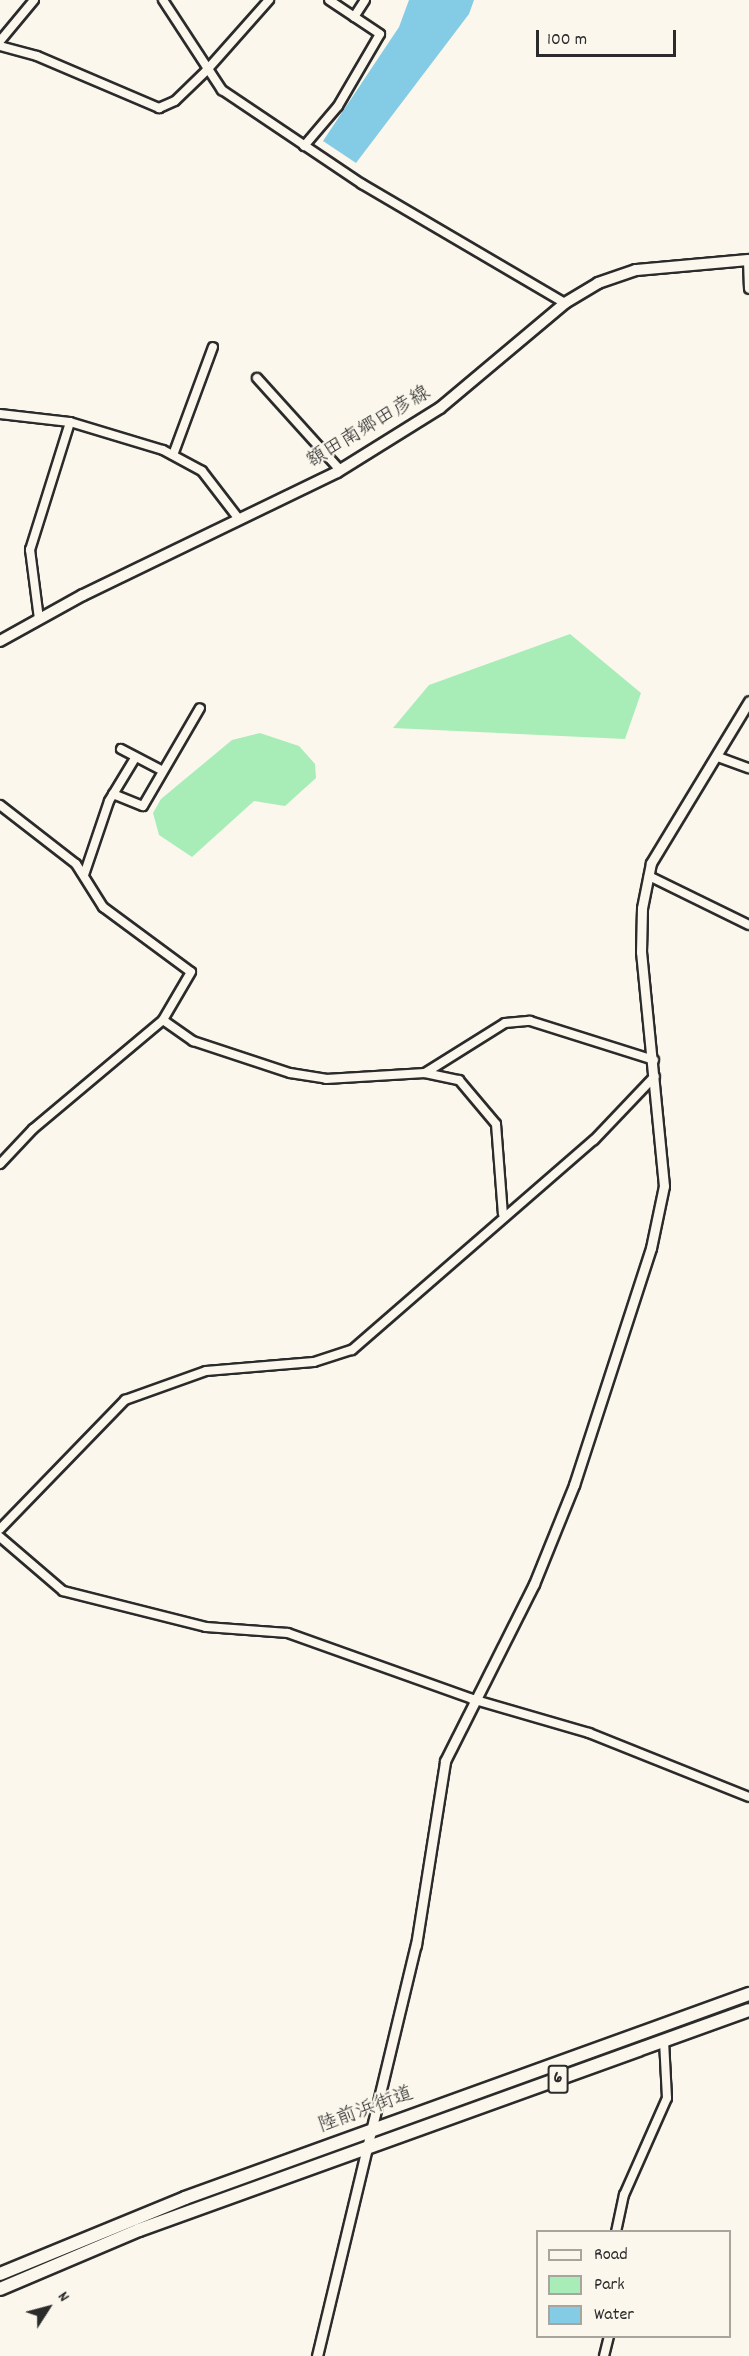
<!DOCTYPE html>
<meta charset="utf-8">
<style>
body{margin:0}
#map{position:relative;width:749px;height:2356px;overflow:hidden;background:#fbf7ec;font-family:Dekko,"Klee One",sans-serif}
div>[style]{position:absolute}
.green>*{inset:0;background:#a8edb8}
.water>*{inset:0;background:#84cce5}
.roads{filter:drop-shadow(2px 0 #2b2b2b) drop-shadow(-2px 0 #2b2b2b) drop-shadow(0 2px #2b2b2b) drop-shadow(0 -2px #2b2b2b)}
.minor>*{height:8px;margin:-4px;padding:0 4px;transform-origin:4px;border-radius:4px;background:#fbf7ec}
.tertiary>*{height:9px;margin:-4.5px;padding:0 4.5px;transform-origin:4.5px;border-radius:4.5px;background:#fbf7ec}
.secondary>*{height:10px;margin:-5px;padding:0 5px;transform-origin:5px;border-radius:5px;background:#fbf7ec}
.trunk>*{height:12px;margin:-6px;padding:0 6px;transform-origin:6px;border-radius:6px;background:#fbf7ec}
span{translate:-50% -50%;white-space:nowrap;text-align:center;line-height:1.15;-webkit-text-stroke:4.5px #fbf7ec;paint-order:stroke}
.shield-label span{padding:2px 4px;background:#fbf7ec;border:2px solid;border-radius:4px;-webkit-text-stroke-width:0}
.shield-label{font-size:18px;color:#2b2b2b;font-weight:700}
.street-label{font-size:20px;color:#2b2b2b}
.legend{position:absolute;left:536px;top:2230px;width:195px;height:108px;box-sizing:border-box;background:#fbf7ec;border:2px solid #a8a59f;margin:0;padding:8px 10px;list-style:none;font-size:18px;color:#2b2b2b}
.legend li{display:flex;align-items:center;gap:12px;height:30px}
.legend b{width:30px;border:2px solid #a8a59f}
.north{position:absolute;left:18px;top:2278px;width:60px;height:60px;-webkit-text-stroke:4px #fbf7ec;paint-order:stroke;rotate:54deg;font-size:16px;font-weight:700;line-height:24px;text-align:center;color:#2b2b2b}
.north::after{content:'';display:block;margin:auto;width:21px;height:27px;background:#2b2b2b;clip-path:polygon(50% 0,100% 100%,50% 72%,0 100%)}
.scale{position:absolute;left:536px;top:30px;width:140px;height:27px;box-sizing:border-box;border:3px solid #2b2b2b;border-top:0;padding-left:8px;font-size:18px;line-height:21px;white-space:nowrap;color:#2b2b2b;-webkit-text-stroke:4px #fbf7ec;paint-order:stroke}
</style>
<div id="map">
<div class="green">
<i style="clip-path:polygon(570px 634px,641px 693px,625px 739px,393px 728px,429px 685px)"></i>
<i style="clip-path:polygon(260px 733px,299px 746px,315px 764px,316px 778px,285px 806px,254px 801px,192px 857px,159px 835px,153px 813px,161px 799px,232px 740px)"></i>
</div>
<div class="water">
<i style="clip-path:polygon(409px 0,474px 0,469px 14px,356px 163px,323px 141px,399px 27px)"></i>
</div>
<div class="roads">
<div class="minor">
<i style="left:163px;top:0;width:108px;rotate:56.8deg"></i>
<i style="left:222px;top:90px;width:169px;rotate:33.9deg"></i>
<i style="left:362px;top:184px;width:235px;rotate:30.4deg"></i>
<i style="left:354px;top:17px;width:20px;rotate:-57deg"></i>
<i style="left:0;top:41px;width:53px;rotate:-50.3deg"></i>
<i style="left:0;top:46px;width:38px;rotate:15deg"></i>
<i style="left:37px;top:56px;width:133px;rotate:23.1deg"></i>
<i style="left:159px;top:108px;width:17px;rotate:-24deg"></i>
<i style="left:175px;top:101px;width:43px;rotate:-44.1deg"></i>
<i style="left:206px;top:71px;width:95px;rotate:-48.4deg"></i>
<i style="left:304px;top:146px;width:52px;rotate:-49.6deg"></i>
<i style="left:338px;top:106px;width:83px;rotate:-59.7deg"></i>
<i style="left:380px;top:34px;width:61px;rotate:-146.3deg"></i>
<i style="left:257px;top:378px;width:124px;rotate:47.9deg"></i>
<i style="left:0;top:414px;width:70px;rotate:6.5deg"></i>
<i style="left:70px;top:422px;width:97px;rotate:16.8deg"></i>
<i style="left:163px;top:450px;width:44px;rotate:28.3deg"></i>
<i style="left:202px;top:471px;width:59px;rotate:52.5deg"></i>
<i style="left:173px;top:455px;width:115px;rotate:-69.7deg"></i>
<i style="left:39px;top:619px;width:70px;rotate:-97.4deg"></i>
<i style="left:30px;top:550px;width:134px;rotate:-72.6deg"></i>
<i style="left:121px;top:749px;width:47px;rotate:27.6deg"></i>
<i style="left:718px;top:757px;width:33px;rotate:20deg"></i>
<i style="left:113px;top:794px;width:32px;rotate:22deg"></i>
<i style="left:143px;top:806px;width:113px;rotate:-59.8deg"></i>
<i style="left:0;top:805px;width:96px;rotate:37.8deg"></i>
<i style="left:76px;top:864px;width:51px;rotate:57.9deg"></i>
<i style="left:103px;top:907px;width:109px;rotate:36.5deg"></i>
<i style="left:191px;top:972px;width:56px;rotate:120.3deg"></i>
<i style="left:163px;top:1020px;width:170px;rotate:140deg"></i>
<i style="left:33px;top:1129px;width:48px;rotate:133.3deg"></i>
<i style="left:84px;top:875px;width:78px;rotate:-71.3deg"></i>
<i style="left:109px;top:801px;width:50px;rotate:-58.8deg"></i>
<i style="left:649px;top:876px;width:111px;rotate:26.1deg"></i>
<i style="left:163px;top:1020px;width:37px;rotate:35deg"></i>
<i style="left:193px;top:1041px;width:102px;rotate:18.3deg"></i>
<i style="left:290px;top:1073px;width:36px;rotate:9deg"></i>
<i style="left:326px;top:1079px;width:99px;rotate:-3.5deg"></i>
<i style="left:425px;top:1073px;width:35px;rotate:12deg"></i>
<i style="left:459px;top:1080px;width:57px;rotate:49.9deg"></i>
<i style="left:496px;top:1124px;width:90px;rotate:85.6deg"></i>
<i style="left:425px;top:1073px;width:94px;rotate:-32deg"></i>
<i style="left:505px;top:1023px;width:25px;rotate:-5deg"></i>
<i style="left:530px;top:1021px;width:130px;rotate:17.5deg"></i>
<i style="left:0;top:1529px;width:180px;rotate:-45.9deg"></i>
<i style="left:125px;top:1400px;width:86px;rotate:-19.7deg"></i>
<i style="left:206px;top:1371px;width:108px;rotate:-4.8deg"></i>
<i style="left:314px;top:1362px;width:40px;rotate:-18deg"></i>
<i style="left:352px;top:1350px;width:320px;rotate:-41deg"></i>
<i style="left:594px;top:1140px;width:88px;rotate:-46.4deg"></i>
<i style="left:0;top:1537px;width:83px;rotate:40.6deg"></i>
<i style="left:63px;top:1591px;width:147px;rotate:14.1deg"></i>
<i style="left:206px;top:1627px;width:82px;rotate:4.2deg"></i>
<i style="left:288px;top:1633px;width:195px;rotate:19.7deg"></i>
<i style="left:472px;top:1699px;width:122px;rotate:16.2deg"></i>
<i style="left:589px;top:1733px;width:172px;rotate:21.8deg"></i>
<i style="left:616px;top:2232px;width:38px;rotate:-78deg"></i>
<i style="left:624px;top:2195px;width:106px;rotate:-66.1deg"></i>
<i style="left:667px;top:2098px;width:57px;rotate:-93deg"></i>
<i style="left:604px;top:2356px;width:21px;rotate:-76deg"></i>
</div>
<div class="tertiary">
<i style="left:748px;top:260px;width:28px;rotate:88deg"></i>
<i style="left:317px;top:2356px;width:423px;rotate:-76.5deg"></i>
<i style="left:416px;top:1945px;width:186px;rotate:-81deg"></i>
<i style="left:445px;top:1761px;width:198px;rotate:-63.3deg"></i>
<i style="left:534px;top:1584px;width:107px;rotate:-68deg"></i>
<i style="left:574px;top:1485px;width:249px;rotate:-72deg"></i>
<i style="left:651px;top:1248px;width:63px;rotate:-78.2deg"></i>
<i style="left:664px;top:1186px;width:235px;rotate:-95.6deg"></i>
<i style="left:641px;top:952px;width:44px;rotate:-88.7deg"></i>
<i style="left:642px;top:908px;width:46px;rotate:-78.7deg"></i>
<i style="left:651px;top:863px;width:189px;rotate:-58.8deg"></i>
</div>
<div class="secondary">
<i style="left:0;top:641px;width:95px;rotate:-29deg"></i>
<i style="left:83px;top:595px;width:282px;rotate:-25.8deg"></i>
<i style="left:337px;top:472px;width:121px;rotate:-31.9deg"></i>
<i style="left:440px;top:408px;width:163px;rotate:-40deg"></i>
<i style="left:565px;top:303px;width:39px;rotate:-31deg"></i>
<i style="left:598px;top:283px;width:40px;rotate:-18.9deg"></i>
<i style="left:636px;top:270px;width:113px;rotate:-5.1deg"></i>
</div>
<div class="trunk">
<i style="left:0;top:2274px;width:200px;rotate:-22.3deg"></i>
<i style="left:185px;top:2198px;width:600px;rotate:-19.89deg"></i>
<i style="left:0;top:2289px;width:151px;rotate:-23deg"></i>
<i style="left:139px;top:2230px;width:648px;rotate:-19.83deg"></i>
</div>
</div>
<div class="shield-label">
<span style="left:558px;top:2079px">6</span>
</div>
<div class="street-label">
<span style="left:369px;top:428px;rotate:-31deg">額田南郷田彦線</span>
<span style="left:366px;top:2111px;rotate:-20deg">陸前浜街道</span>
</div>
<ul class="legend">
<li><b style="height:8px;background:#fbf7ec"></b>Road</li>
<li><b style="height:16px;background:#a8edb8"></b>Park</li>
<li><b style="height:16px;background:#84cce5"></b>Water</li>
</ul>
<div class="north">N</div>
<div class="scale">100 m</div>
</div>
